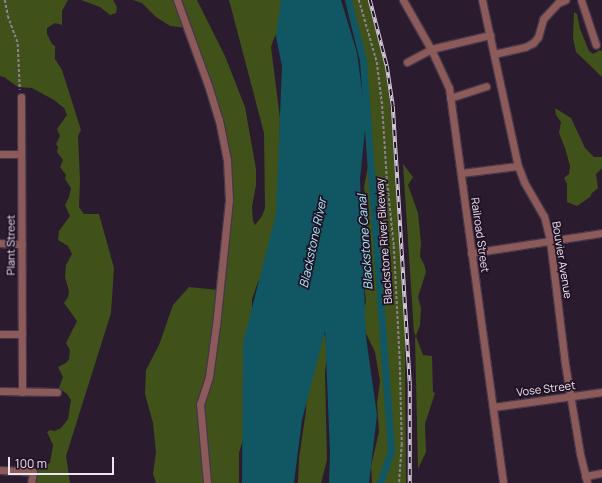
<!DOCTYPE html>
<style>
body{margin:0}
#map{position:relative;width:602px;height:483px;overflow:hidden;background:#2a1b2e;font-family:Manrope,sans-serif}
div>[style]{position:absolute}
.forest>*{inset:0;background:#405219}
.water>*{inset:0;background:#105663}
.canal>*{height:7px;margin:-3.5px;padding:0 3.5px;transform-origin:3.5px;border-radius:3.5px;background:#105663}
.path>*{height:1.5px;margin-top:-0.75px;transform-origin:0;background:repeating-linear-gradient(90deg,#8f8292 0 3px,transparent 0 5px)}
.roads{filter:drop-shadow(1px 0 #463749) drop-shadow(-1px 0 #463749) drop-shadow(0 1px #463749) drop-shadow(0 -1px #463749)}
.minor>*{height:7px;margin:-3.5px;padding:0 3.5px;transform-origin:3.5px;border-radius:3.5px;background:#8b5a59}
.rail>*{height:3.5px;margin-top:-1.75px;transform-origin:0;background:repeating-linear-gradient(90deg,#201224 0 6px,#d4c9d7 0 12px);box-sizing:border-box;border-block:1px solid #d4c9d7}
span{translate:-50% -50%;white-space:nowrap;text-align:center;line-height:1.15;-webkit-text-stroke:3.5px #201224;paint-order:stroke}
.street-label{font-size:11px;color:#efe5f2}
.water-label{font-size:12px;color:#aaecfb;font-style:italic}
.scale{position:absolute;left:8px;top:457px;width:106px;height:18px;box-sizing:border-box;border:2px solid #efe5f2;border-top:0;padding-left:5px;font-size:12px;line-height:14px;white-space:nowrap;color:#efe5f2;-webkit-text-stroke:3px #201224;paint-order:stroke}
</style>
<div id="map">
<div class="forest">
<i style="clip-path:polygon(0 0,68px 0,62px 11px,62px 25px,55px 23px,47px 28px,47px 34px,52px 44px,55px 46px,55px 59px,62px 70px,81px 130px,78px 136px,80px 180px,79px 207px,84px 214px,99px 214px,114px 268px,111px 313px,66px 456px,70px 483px,32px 483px,26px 473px,50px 463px,53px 445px,47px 432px,50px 430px,55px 431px,61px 428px,68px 419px,71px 400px,67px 394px,59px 388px,63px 377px,58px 367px,66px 363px,69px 359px,70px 350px,66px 343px,77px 321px,64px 303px,68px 297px,69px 291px,65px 277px,66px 265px,72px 254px,68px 246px,58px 240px,59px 231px,70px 216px,65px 205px,69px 197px,71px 188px,65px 179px,66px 175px,60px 167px,63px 160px,57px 152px,58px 147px,56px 144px,60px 136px,57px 129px,67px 115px,64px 108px,54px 100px,32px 88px,18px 87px,4px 77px,0 76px)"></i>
<i style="clip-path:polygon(81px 0,113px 0,117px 7px,116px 13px,110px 15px,100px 7px)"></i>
<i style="clip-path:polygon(133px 0,197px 0,225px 56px,245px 107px,256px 169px,256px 185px,252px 207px,253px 221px,255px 225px,262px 216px,265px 208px,264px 133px,229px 0,290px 0,291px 14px,274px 38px,271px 47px,280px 119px,279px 146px,281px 192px,273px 263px,258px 282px,252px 299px,252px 323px,243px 439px,239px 453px,239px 483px,156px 483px,153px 474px,156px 452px,153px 423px,145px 394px,146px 370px,159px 345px,173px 305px,189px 287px,218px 290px,225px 234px,226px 154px,188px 28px,170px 26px,156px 17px,142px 3px)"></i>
<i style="clip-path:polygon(351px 0,368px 0,370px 8px,385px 67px,391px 112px,405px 335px,406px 483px,372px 483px,371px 466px,379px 432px,377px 403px,380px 381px,375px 352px,360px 321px,366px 302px,361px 252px,367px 232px,367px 210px,364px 187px,371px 151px,371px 120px,368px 86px,360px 57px,360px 33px,355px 20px)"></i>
<i style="clip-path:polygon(574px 12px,577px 14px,580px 29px,589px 51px,593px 54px,600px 50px,602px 51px,602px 77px,576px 52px,573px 38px)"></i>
<i style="clip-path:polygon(555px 108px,571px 118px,585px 148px,594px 157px,602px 157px,602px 168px,596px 174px,598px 188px,592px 193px,590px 197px,577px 206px,567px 202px,567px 184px,564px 178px,569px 174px,570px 166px,565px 148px,559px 133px,561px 122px,556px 115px)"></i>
<i style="clip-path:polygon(403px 164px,413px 177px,408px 185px,418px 213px,421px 243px,420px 257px,424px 264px,426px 272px,418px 297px,421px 308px,420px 325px,416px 336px,423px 355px,432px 356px,433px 392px,435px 393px,425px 424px,426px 452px,418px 469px,415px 338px,416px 336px,414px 333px)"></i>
<i style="clip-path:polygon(323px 330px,328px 346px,325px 372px,327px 460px,321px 483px,298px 483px,299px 458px,306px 411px,307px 381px)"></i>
</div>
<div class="water">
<i style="clip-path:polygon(281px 0,341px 0,357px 53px,366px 120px,360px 179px,366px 337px,377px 415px,369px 483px,329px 483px,330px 453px,325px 331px,302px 420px,294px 483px,242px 483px,243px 343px,276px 214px,282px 66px,276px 37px)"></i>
</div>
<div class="canal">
<i style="left:348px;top:0;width:62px;rotate:76deg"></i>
<i style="left:363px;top:60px;width:392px;rotate:85.9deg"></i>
<i style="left:391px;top:451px;width:34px;rotate:109deg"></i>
</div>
<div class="path">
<i style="left:5px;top:0;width:16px;rotate:79deg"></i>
<i style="left:8px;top:16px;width:30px;rotate:70deg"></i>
<i style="left:18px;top:44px;width:46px;rotate:87.5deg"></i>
<i style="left:359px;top:0;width:65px;rotate:73.8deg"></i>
<i style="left:377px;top:62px;width:39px;rotate:83deg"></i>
<i style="left:382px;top:101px;width:77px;rotate:86.3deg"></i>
<i style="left:387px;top:178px;width:68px;rotate:84.1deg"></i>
<i style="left:394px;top:246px;width:116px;rotate:87deg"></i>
<i style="left:400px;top:362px;width:82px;rotate:88.6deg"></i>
<i style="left:402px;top:444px;width:39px;rotate:94deg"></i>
</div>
<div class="roads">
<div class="minor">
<i style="left:177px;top:0;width:90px;rotate:70deg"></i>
<i style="left:208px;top:85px;width:37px;rotate:73deg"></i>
<i style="left:219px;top:120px;width:41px;rotate:78.7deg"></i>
<i style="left:227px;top:160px;width:40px;rotate:87.1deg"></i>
<i style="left:229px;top:200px;width:126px;rotate:95.9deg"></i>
<i style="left:216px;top:325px;width:52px;rotate:97.7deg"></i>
<i style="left:209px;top:377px;width:28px;rotate:108deg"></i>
<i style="left:200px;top:404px;width:79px;rotate:84.9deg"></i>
<i style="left:403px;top:0;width:56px;rotate:60.3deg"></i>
<i style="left:431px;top:49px;width:43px;rotate:65.2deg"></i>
<i style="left:449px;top:88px;width:399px;rotate:82.2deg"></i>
<i style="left:482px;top:0;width:170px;rotate:77.8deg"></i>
<i style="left:518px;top:166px;width:17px;rotate:69deg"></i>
<i style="left:524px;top:182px;width:39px;rotate:60deg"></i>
<i style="left:544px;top:216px;width:25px;rotate:76deg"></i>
<i style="left:550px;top:240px;width:125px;rotate:83.1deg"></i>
<i style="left:565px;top:364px;width:91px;rotate:80.5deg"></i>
<i style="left:580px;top:454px;width:30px;rotate:76deg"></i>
<i style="left:581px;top:0;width:47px;rotate:71.6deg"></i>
<i style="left:494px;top:54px;width:32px;rotate:-13deg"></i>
<i style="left:525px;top:47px;width:9px;rotate:-27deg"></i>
<i style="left:533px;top:43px;width:8px;rotate:-50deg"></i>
<i style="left:538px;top:37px;width:19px;rotate:-74deg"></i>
<i style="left:543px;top:19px;width:22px;rotate:-47deg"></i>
<i style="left:558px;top:3px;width:8px;rotate:-23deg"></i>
<i style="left:407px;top:62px;width:27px;rotate:-28deg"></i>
<i style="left:431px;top:49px;width:61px;rotate:-13.3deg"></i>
<i style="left:21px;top:97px;width:295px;rotate:89.8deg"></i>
<i style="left:450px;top:98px;width:38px;rotate:-18deg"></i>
<i style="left:0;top:154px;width:21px"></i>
<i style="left:461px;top:173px;width:57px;rotate:-7deg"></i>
<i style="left:0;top:243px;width:22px;rotate:3deg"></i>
<i style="left:471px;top:253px;width:133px;rotate:-8.7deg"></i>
<i style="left:0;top:334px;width:22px"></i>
<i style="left:0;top:391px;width:57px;rotate:1deg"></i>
<i style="left:493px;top:407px;width:110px;rotate:-7.8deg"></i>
<i style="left:0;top:470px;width:33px;rotate:3deg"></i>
<i style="left:33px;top:472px;width:11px;rotate:100deg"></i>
<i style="left:585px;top:476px;width:17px;rotate:-10deg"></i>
</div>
</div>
<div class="rail">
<i style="left:370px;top:0;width:68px;rotate:75.6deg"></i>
<i style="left:387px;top:66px;width:40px;rotate:81.5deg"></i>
<i style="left:393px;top:106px;width:280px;rotate:86.5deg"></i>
<i style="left:410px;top:385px;width:98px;rotate:90deg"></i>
</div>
<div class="street-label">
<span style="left:480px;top:235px;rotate:82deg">Railroad Street</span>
<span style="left:384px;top:241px;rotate:-94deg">Blackstone River Bikeway</span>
<span style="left:11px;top:245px;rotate:-90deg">Plant Street</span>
<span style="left:562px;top:260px;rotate:81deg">Bouvier Avenue</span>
<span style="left:546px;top:389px;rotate:-7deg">Vose Street</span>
</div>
<div class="water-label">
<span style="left:365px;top:242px;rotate:-94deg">Blackstone Canal</span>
<span style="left:313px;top:243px;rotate:-78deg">Blackstone River</span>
</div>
<div class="scale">100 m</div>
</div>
